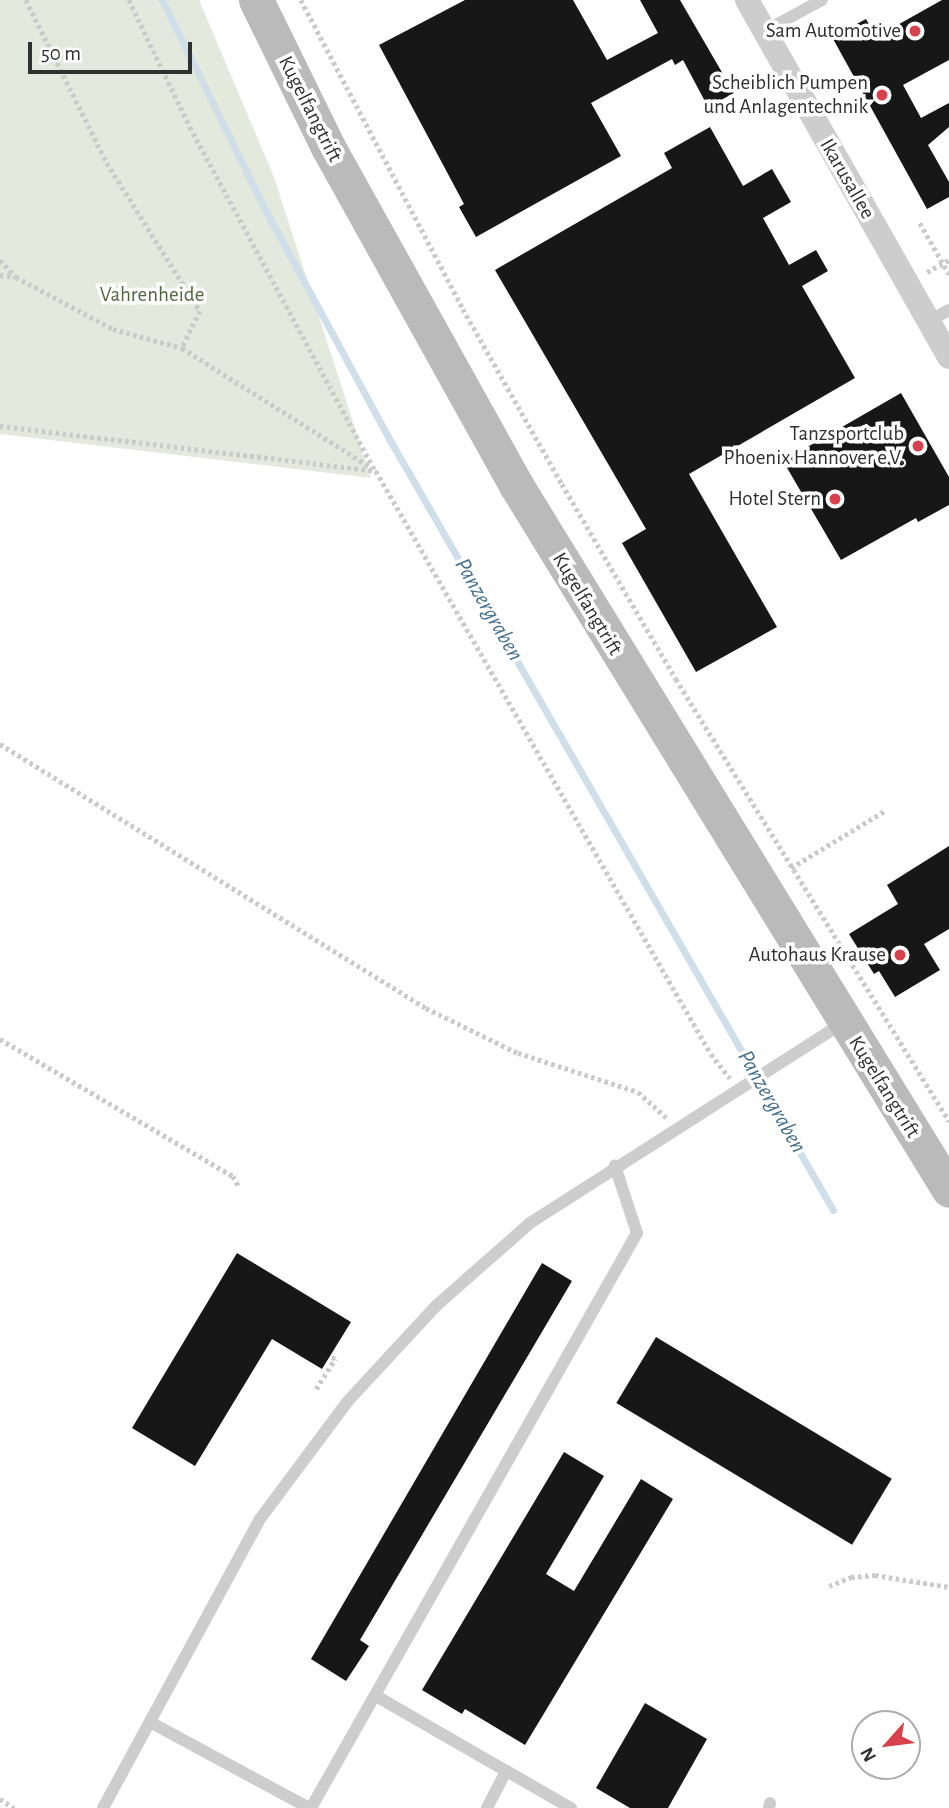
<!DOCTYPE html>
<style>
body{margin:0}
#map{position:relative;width:949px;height:1808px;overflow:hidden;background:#fff;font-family:"Alegreya Sans",sans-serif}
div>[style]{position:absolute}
.green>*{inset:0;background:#e3e9dd}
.stream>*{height:7px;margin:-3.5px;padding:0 3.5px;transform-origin:3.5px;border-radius:3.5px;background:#cedfea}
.building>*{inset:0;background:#171717;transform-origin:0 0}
.path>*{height:4.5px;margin-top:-2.25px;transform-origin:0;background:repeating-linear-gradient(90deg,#cacaca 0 3.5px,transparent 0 7px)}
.lane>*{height:12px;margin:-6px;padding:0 6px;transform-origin:6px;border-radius:6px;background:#cdcdcd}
.street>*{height:24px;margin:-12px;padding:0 12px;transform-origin:12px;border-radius:12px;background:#cdcdcd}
.secondary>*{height:35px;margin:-17.5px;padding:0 17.5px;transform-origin:17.5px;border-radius:17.5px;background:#bababa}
.dots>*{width:19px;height:19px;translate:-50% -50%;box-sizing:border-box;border:4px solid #fff;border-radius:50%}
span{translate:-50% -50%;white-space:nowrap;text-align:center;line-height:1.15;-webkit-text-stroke:7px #fff;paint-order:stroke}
.poi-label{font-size:21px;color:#303030}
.right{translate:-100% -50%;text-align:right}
.street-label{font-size:21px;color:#303030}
.park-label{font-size:21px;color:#536941}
.water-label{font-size:23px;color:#44708d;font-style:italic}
.north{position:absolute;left:851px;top:1710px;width:70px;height:70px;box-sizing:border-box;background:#fff;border:2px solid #acacac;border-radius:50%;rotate:242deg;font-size:19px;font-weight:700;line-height:28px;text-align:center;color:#303030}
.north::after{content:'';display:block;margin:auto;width:24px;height:32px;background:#d8414b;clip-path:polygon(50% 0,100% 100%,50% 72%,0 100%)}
.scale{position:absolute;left:28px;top:42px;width:164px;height:32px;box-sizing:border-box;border:4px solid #303030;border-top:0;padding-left:9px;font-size:21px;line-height:24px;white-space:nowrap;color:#303030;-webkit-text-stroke:5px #fff;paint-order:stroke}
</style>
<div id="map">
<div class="green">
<i style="clip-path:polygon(0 0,199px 0,274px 177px,371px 478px,0 434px)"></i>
</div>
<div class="stream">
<i style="left:162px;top:0;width:237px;rotate:63.8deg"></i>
<i style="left:267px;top:213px;width:260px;rotate:61.6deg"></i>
<i style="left:391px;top:442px;width:886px;rotate:60.08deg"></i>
</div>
<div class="building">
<i style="clip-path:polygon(465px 0,573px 0,607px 60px,658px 33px,640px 0,680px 0,734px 93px,708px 107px,683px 60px,675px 65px,672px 59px,591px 103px,621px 156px,476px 237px,459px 207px,464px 204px,379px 45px)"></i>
<i style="clip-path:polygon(942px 0,949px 0,949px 60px,903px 85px,921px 118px,949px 103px,949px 127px,928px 145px,949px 182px,949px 197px,927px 209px,832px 37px,866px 19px,876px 37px)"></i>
<i style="clip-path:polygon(710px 127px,743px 186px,772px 169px,791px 202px,763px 218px,789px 265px,816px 250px,828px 271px,802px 286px,855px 378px,689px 474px,777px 627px,696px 672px,622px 543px,646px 529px,495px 270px,672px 168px,664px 153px)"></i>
<i style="clip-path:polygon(901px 393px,949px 477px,949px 505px,918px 522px,916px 518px,841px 560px,783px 461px)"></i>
<i style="clip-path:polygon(949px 846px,949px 929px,924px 944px,940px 970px,895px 997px,879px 971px,874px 974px,849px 934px,898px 904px,887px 885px)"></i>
<i style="clip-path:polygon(237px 1253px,351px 1322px,322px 1369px,272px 1339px,195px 1466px,132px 1428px)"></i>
<i style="clip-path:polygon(542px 1263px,572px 1281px,360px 1640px,369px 1646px,346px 1681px,311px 1659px)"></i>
<i style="left:656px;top:1337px;width:275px;height:77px;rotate:31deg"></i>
<i style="clip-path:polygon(564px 1452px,604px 1476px,546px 1574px,574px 1591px,641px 1479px,673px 1499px,525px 1745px,465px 1709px,462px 1714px,422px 1690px)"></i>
<i style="clip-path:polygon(645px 1703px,707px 1739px,668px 1808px,630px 1808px,596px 1788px)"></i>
</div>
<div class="path">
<i style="left:26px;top:0;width:182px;rotate:63.6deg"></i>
<i style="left:107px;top:163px;width:175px;rotate:57.9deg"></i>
<i style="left:200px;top:311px;width:41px;rotate:115.9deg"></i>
<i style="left:129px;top:0;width:141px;rotate:64.3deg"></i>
<i style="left:190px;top:127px;width:390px;rotate:61.7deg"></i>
<i style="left:301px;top:0;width:349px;rotate:62.3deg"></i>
<i style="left:463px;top:309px;width:201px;rotate:60.5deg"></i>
<i style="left:562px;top:484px;width:226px;rotate:59.7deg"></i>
<i style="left:676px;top:679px;width:520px;rotate:58.3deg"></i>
<i style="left:920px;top:223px;width:59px;rotate:60.4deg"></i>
<i style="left:0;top:260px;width:23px;rotate:47deg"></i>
<i style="left:16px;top:277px;width:110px;rotate:28.2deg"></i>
<i style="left:113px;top:329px;width:72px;rotate:15.4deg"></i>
<i style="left:182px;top:348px;width:225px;rotate:32.3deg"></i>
<i style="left:927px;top:272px;width:25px;rotate:-29deg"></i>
<i style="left:0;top:275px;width:15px;rotate:8deg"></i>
<i style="left:0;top:426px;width:379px;rotate:6.8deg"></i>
<i style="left:376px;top:471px;width:672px;rotate:60.12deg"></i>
<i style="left:711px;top:1054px;width:31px;rotate:52deg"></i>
<i style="left:0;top:744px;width:501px;rotate:31.79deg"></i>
<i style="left:426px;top:1008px;width:102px;rotate:26.1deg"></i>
<i style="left:518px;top:1053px;width:126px;rotate:18deg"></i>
<i style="left:638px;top:1092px;width:38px;rotate:42deg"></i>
<i style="left:791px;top:868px;width:111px;rotate:-31.4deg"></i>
<i style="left:0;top:1039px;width:270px;rotate:30.5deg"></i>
<i style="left:233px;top:1176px;width:14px;rotate:60deg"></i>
<i style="left:316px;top:1389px;width:36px;rotate:-58deg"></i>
<i style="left:335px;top:1359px;width:5px;rotate:-158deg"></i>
<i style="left:829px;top:1586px;width:24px;rotate:-22deg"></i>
<i style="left:851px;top:1577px;width:24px;rotate:-5deg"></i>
<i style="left:875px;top:1575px;width:75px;rotate:9.2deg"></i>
<i style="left:0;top:1799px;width:17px;rotate:33deg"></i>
</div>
<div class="lane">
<i style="left:763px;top:32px;width:67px;rotate:-28.5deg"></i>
<i style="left:928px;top:322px;width:24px;rotate:-30deg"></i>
<i style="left:376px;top:1696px;width:225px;rotate:29.9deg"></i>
<i style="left:150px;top:1722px;width:181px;rotate:28.4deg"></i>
<i style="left:103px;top:1808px;width:329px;rotate:-61.5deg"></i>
<i style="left:260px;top:1519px;width:147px;rotate:-53.3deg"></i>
<i style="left:348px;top:1401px;width:131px;rotate:-47.2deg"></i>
<i style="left:437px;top:1305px;width:124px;rotate:-41.4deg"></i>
<i style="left:530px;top:1223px;width:371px;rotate:-32.6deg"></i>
<i style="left:311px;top:1808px;width:661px;rotate:-60.45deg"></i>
<i style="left:637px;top:1233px;width:71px;rotate:-108.2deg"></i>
<i style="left:487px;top:1808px;width:42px;rotate:-62.8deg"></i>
<i style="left:769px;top:1808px;width:5px;rotate:-79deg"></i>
</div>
<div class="street">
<i style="left:747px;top:0;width:410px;rotate:60.5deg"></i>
</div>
<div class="secondary">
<i style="left:256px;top:0;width:164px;rotate:63.9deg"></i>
<i style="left:328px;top:147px;width:387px;rotate:60.9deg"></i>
<i style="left:516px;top:485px;width:827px;rotate:58.44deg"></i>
</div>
<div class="dots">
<i style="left:915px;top:31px;background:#d8414b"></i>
<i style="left:882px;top:95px;background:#d8414b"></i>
<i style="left:918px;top:446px;background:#d8414b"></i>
<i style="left:835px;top:499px;background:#d8414b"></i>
<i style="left:900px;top:955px;background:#d8414b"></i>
</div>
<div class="poi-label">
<span class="right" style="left:901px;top:31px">Sam Automotive</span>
<span class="right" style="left:868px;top:95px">Scheiblich Pumpen<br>und Anlagentechnik</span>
<span class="right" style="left:904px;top:446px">Tanzsportclub<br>Phoenix Hannover e.V.</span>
<span class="right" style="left:821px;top:499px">Hotel Stern</span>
<span class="right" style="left:886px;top:955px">Autohaus Krause</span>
</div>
<div class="street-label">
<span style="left:310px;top:109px;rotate:63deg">Kugelfangtrift</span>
<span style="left:847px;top:179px;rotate:60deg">Ikarusallee</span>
<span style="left:587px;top:604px;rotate:59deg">Kugelfangtrift</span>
<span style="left:884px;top:1087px;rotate:58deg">Kugelfangtrift</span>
</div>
<div class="park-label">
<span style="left:152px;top:295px">Vahrenheide</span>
</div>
<div class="water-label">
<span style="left:488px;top:610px;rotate:60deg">Panzergraben</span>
<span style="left:771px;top:1102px;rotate:60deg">Panzergraben</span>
</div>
<div class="north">N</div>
<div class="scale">50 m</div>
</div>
